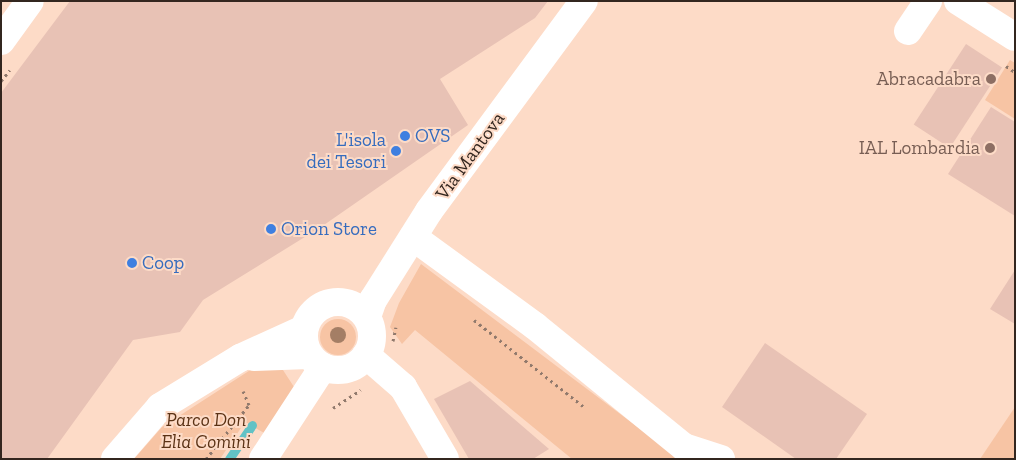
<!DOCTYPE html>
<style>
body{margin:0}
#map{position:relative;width:1016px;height:460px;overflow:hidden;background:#fddbc7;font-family:"Zilla Slab",serif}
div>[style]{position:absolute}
.green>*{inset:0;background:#f7c4a4}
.round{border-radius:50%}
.stream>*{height:9px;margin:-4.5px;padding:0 4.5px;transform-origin:4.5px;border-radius:4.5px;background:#62c2c5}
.building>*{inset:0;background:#e8c2b5;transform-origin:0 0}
.path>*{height:3px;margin-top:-1.5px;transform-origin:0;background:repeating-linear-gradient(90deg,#90796c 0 2.5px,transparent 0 6.5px)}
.minor>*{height:28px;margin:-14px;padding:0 14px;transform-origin:14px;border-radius:14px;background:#fff}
.major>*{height:28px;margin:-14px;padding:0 14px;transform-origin:14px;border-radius:14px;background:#fff}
.major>.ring{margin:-14px;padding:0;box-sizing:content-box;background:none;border:28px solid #fff;border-radius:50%}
.trees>*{width:16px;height:16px;margin:-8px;border-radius:50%;background:#a47e65}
.dots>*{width:14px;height:14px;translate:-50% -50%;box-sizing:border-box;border:2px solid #fddbc7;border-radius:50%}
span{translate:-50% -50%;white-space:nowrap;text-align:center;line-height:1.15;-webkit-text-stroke:4px #fddbc7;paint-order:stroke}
.education-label{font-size:19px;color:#785e54}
.right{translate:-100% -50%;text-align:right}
.shop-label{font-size:19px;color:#366cbe}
.left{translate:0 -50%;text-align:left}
.street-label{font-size:19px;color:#33261f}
.park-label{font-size:19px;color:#5b3215;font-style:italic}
.frame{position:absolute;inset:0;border:2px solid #33261f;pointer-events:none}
</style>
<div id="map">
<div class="green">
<i style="clip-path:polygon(1010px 60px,1015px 63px,1015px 119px,985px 100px)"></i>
<i style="clip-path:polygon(421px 264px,676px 456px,685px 459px,572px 459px,415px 330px,402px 344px,390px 327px,399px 303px)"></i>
<i class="round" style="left:320px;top:319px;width:36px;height:36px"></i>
<i style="clip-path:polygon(255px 367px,281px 367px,296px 390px,266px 434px,245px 422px,220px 459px,134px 459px,162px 427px)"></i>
<i style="clip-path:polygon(1015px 407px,1015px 459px,980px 459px)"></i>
</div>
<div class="stream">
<i style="left:229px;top:459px;width:41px;rotate:-55.9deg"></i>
</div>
<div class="building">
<i style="clip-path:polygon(70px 1px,548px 1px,535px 18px,440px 79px,468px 125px,321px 227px,203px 300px,180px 332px,133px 340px,47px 459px,1px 459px,1px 93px)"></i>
<i style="left:966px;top:44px;width:43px;height:96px;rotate:33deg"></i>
<i style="clip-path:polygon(991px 107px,1015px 122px,1015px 216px,948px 174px)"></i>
<i style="clip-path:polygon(1015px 270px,1015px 324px,990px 309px)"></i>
<i style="clip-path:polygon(765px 343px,867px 414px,836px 459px,796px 459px,722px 407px)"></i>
<i style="clip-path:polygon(470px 381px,549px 449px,533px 459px,469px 459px,434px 399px)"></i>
</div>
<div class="path">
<i style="left:1006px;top:66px;width:11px;rotate:34deg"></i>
<i style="left:1px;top:81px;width:14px;rotate:-51deg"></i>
<i style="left:474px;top:320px;width:139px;rotate:38.3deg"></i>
<i style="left:393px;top:341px;width:14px;rotate:-78deg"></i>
<i style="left:333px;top:408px;width:33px;rotate:-33deg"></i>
<i style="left:206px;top:459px;width:69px;rotate:-51.5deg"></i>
<i style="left:249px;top:405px;width:15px;rotate:-113deg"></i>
</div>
<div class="minor">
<i style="left:958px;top:1px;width:67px;rotate:32.3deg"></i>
<i style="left:908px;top:31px;width:36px;rotate:-56deg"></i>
<i style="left:413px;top:237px;width:151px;rotate:36.1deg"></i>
<i style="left:535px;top:326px;width:192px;rotate:39.1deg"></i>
<i style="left:684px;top:447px;width:39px;rotate:18deg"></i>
<i style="left:366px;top:355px;width:49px;rotate:40.9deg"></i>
<i style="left:403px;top:387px;width:83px;rotate:59.7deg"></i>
<i style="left:254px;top:357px;width:55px;rotate:-2.1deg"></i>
<i style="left:115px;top:459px;width:69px;rotate:-49.1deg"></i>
<i style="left:160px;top:407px;width:94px;rotate:-31.5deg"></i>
<i style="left:240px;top:358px;width:70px;rotate:-24.4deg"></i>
</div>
<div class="major">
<i style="left:1px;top:41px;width:49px;rotate:-54.1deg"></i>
<i class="ring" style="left:304px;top:302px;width:40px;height:40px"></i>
<i style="left:367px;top:317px;width:18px;rotate:-71deg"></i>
<i style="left:373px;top:300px;width:105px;rotate:-57.8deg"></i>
<i style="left:429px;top:211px;width:261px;rotate:-53.6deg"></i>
<i style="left:263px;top:459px;width:110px;rotate:-56.9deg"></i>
</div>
<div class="trees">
<i style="left:338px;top:335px"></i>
</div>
<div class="dots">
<i style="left:991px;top:79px;background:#8d6e63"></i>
<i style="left:405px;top:136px;background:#3f7fe0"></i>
<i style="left:990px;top:148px;background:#8d6e63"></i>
<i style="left:396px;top:151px;background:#3f7fe0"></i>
<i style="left:271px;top:229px;background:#3f7fe0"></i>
<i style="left:132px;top:263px;background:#3f7fe0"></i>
</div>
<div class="education-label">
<span class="right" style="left:981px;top:79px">Abracadabra</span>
<span class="right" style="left:980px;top:148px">IAL Lombardia</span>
</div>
<div class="shop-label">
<span class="left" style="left:415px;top:136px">OVS</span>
<span class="right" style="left:386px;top:151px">L'isola<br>dei Tesori</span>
<span class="left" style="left:281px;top:229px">Orion Store</span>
<span class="left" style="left:142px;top:263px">Coop</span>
</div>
<div class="street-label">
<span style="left:470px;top:156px;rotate:-54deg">Via Mantova</span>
</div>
<div class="park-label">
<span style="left:206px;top:431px">Parco Don<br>Elia Comini</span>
</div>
<div class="frame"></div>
</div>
